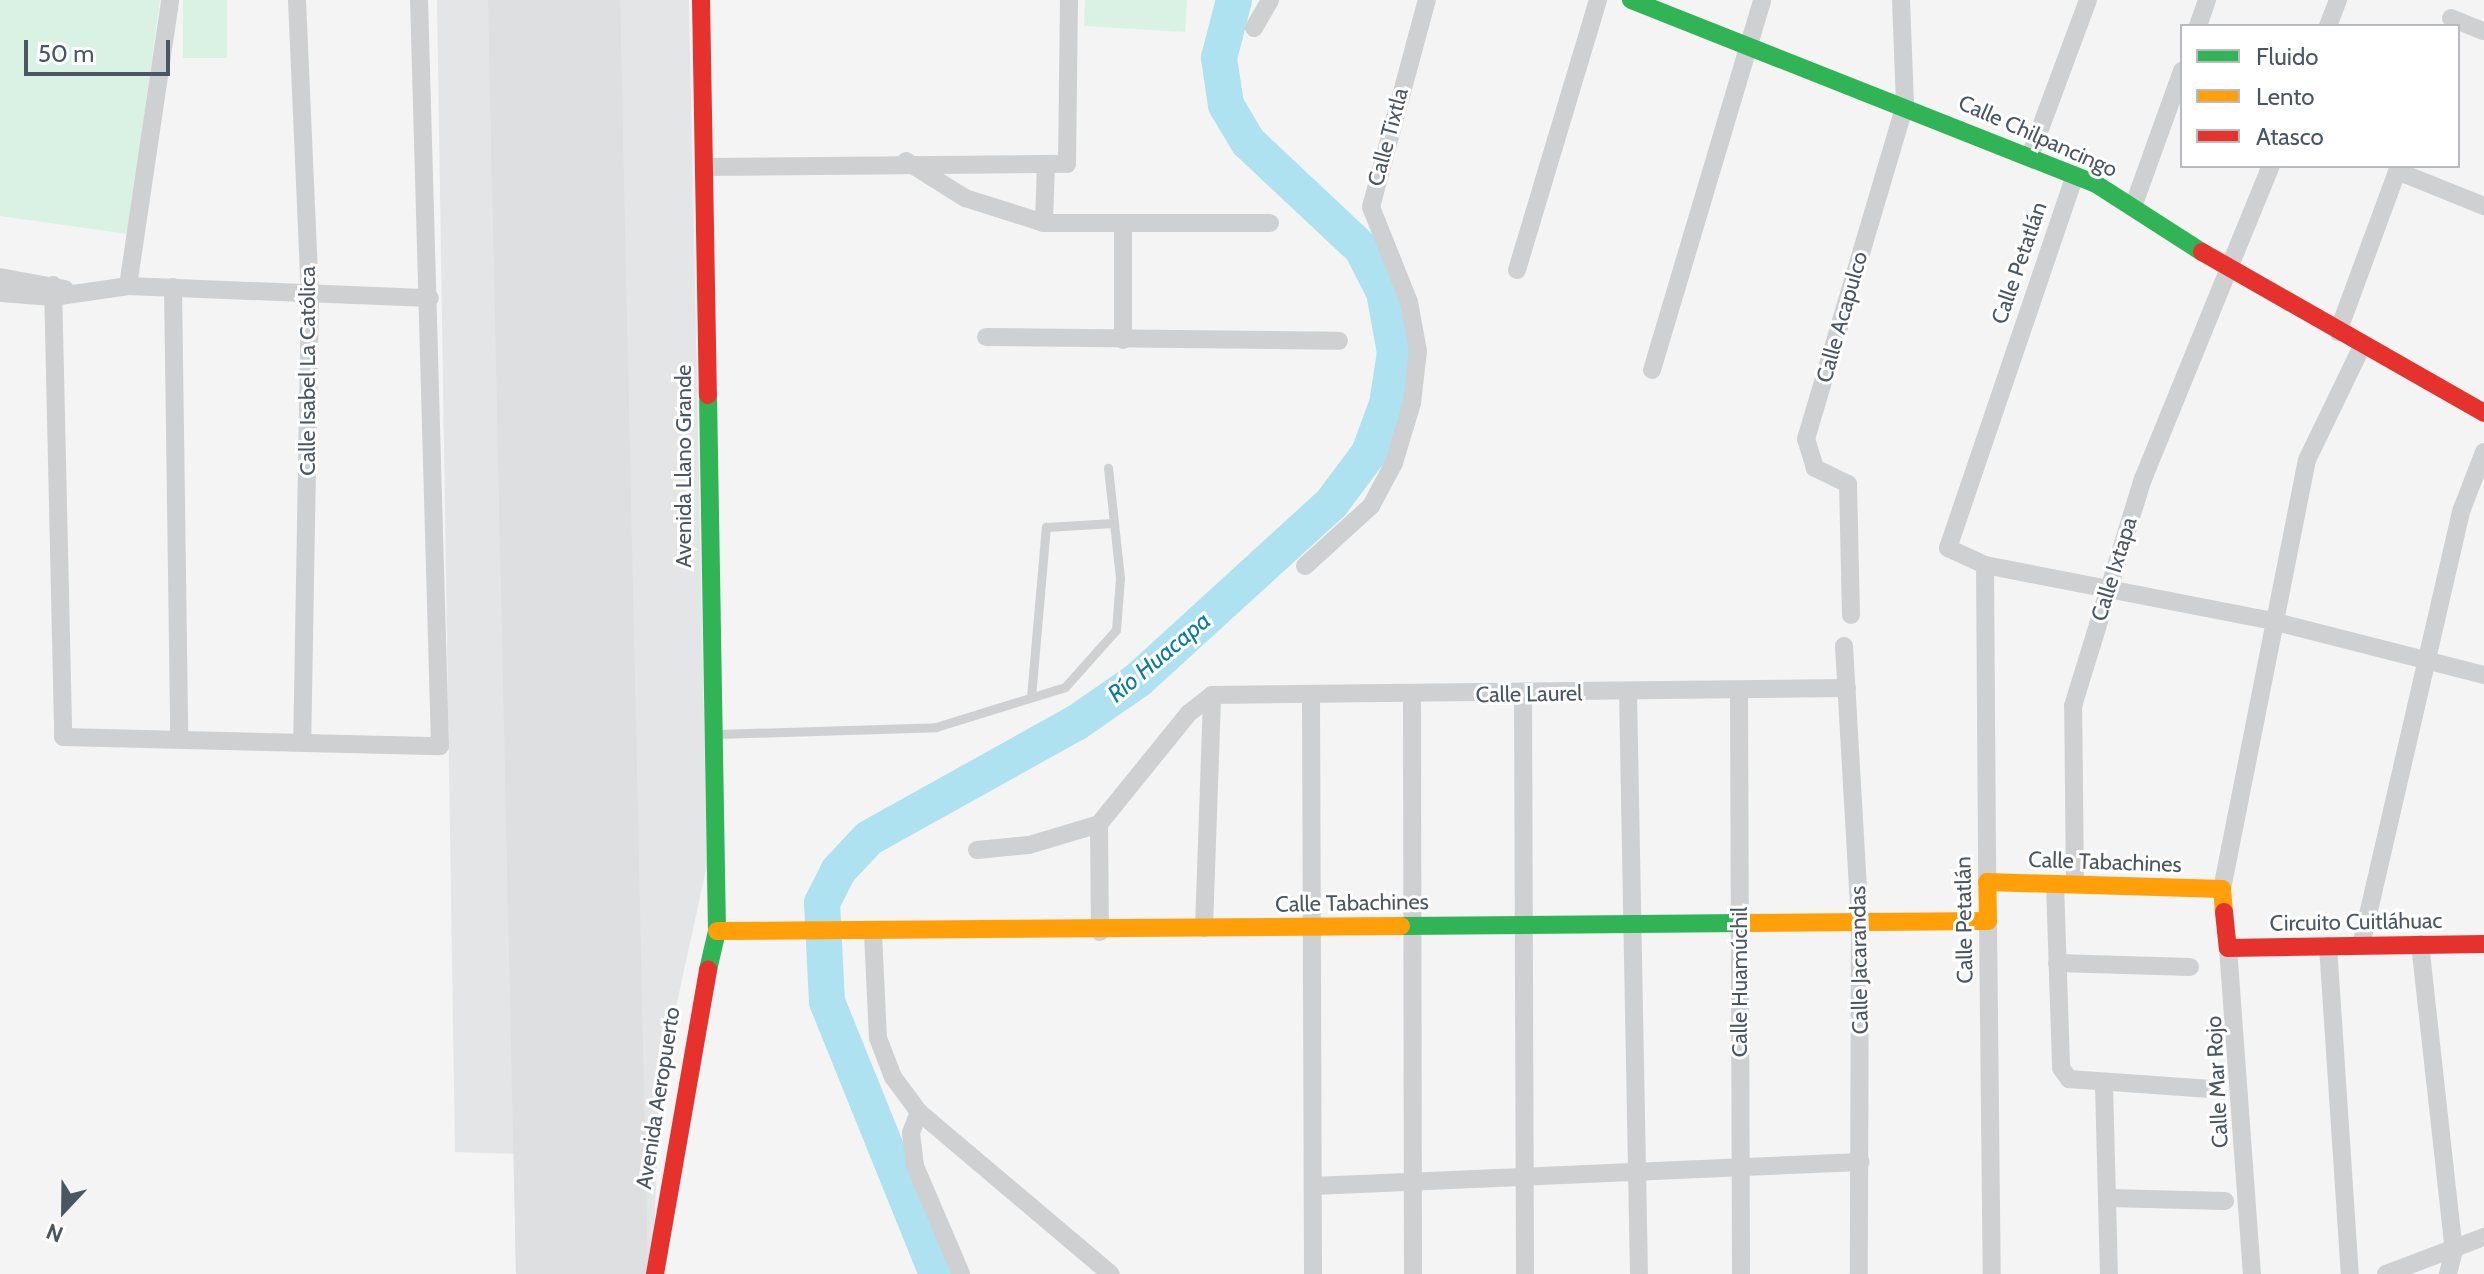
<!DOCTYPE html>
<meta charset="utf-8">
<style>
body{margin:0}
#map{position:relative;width:2484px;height:1274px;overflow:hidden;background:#f4f4f4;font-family:Cabin,sans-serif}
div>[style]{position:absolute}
.airport>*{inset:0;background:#e4e5e7}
.green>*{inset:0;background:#d9f2e3;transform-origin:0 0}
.river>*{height:36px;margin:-18px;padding:0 18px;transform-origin:18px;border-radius:18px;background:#aee2f0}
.runway>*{height:132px;margin:-66px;padding:0 66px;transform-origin:66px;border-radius:66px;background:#dedfe0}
.lane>*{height:9px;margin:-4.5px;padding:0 4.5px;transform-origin:4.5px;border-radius:4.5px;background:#ced0d2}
.street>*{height:18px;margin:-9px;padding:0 9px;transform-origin:9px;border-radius:9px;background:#ced0d2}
.fast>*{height:18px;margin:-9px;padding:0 9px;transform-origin:9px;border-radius:9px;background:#30b455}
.slow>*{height:18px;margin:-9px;padding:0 9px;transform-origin:9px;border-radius:9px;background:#ff9f0a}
.jam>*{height:18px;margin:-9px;padding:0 9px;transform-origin:9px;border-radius:9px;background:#e5322d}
span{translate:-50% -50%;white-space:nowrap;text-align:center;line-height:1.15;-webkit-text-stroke:6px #fff;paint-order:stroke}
.street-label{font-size:22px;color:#4a5661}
.water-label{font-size:24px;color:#0c7c9b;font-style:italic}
.legend{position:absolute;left:2180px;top:24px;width:280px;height:144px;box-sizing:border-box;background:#fff;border:2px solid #b7bbc0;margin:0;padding:10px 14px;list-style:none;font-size:24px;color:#4a5661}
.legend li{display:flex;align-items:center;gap:16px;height:40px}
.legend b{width:40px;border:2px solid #b7bbc0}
.north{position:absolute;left:24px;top:1170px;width:80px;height:80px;-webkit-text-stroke:6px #fff;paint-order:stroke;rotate:202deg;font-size:22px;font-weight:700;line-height:32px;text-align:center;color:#4a5661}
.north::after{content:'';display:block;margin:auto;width:28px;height:36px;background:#4a5661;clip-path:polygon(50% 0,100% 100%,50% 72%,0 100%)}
.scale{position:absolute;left:24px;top:40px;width:146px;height:36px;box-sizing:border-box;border:4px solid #4a5661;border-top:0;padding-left:10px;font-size:24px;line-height:28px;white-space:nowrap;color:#4a5661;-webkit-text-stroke:6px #fff;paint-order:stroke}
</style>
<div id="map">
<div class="airport">
<i style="clip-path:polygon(437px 0,689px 0,707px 865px,661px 1076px,652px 1274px,516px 1274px,514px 1154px,455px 1152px)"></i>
</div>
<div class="green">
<i style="clip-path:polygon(0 0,160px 0,128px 234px,0 216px)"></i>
<i style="left:183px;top:0;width:44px;height:58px"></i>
<i style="clip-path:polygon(1085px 0,1187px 0,1185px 32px,1084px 26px)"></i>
</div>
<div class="river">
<i style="left:937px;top:1274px;width:293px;rotate:-112deg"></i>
<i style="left:827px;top:1002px;width:99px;rotate:-92.9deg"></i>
<i style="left:822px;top:903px;width:36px;rotate:-63deg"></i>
<i style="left:838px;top:871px;width:45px;rotate:-46.8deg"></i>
<i style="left:869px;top:838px;width:237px;rotate:-29.1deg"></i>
<i style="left:1076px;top:723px;width:75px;rotate:-34.7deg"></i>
<i style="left:1138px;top:680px;width:261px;rotate:-42.4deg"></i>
<i style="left:1331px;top:504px;width:64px;rotate:-53.3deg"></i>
<i style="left:1369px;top:453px;width:52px;rotate:-69.8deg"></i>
<i style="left:1387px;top:404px;width:52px;rotate:-81.1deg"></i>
<i style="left:1395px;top:353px;width:62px;rotate:-100.2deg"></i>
<i style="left:1384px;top:292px;width:48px;rotate:-117.1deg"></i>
<i style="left:1362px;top:249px;width:156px;rotate:-136.8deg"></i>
<i style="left:1248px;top:142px;width:43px;rotate:-120.7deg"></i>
<i style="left:1226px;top:105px;width:48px;rotate:-98.5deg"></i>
<i style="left:1219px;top:58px;width:60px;rotate:-75.5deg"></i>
</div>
<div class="runway">
<i style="left:554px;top:0;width:1274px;rotate:88.74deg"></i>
</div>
<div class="lane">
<i style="left:1031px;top:697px;width:171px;rotate:-85deg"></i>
<i style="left:1046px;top:527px;width:68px;rotate:-3.4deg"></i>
<i style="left:718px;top:734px;width:218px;rotate:-1.8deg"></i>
<i style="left:936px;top:727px;width:135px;rotate:-17.2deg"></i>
<i style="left:1065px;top:687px;width:76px;rotate:-48.2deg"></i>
<i style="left:1116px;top:630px;width:52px;rotate:-85.6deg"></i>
<i style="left:1120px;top:578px;width:111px;rotate:-96.2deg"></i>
</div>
<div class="street">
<i style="left:297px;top:0;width:295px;rotate:87.5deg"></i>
<i style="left:310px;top:295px;width:447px;rotate:91deg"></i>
<i style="left:2451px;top:18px;width:35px;rotate:22deg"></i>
<i style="left:2198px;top:26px;width:28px;rotate:-71deg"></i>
<i style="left:2328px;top:26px;width:28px;rotate:-69deg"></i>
<i style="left:1254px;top:28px;width:32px;rotate:-60deg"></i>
<i style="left:2030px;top:156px;width:166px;rotate:-69.6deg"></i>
<i style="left:906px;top:161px;width:70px;rotate:32.1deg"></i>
<i style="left:965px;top:198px;width:83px;rotate:17.6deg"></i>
<i style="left:1044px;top:223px;width:226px"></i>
<i style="left:706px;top:167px;width:361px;rotate:-0.5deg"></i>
<i style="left:1067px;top:164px;width:164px;rotate:-89.3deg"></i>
<i style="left:2397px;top:171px;width:94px;rotate:21.9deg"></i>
<i style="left:2075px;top:175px;width:394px;rotate:108.8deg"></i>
<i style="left:1948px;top:548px;width:41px;rotate:24.7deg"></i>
<i style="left:1985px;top:565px;width:292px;rotate:11deg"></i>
<i style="left:2272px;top:621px;width:219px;rotate:14.3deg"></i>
<i style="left:2133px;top:207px;width:145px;rotate:-70.2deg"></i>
<i style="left:1044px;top:223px;width:59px;rotate:-88.1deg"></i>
<i style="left:1123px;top:226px;width:114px;rotate:90deg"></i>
<i style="left:1517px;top:270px;width:282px;rotate:-73.3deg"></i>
<i style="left:0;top:277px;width:66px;rotate:10.5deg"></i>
<i style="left:53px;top:285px;width:452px;rotate:88.7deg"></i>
<i style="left:63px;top:737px;width:377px;rotate:1.4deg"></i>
<i style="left:440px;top:746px;width:746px;rotate:-91.61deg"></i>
<i style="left:128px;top:286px;width:289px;rotate:-81.6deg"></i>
<i style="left:173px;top:287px;width:451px;rotate:89.2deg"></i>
<i style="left:0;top:293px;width:53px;rotate:4.3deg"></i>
<i style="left:53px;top:297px;width:76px;rotate:-8.3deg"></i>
<i style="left:128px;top:286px;width:302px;rotate:2.3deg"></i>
<i style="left:2338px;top:332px;width:177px;rotate:-69.8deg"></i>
<i style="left:986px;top:337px;width:353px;rotate:0.6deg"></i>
<i style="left:1652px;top:370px;width:386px;rotate:-73.4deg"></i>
<i style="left:1985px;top:565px;width:317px;rotate:89.6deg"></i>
<i style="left:1305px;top:566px;width:89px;rotate:-42.3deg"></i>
<i style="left:1371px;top:506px;width:49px;rotate:-61.9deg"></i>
<i style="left:1394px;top:463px;width:63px;rotate:-73.3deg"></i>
<i style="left:1412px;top:403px;width:52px;rotate:-83.4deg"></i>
<i style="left:1418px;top:351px;width:50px;rotate:-100.4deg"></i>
<i style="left:1409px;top:302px;width:102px;rotate:-111.8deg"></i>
<i style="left:1371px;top:207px;width:214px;rotate:-74.9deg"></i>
<i style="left:1851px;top:615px;width:131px;rotate:-91.3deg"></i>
<i style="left:1848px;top:484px;width:37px;rotate:-154deg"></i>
<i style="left:1815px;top:468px;width:30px;rotate:-107deg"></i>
<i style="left:1806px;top:439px;width:349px;rotate:-73.5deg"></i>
<i style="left:1905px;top:104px;width:104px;rotate:-92.2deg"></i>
<i style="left:1844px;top:646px;width:276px;rotate:86.7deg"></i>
<i style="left:1860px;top:922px;width:352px;rotate:90.2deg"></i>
<i style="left:1739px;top:690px;width:584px;rotate:89.8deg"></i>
<i style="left:1628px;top:692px;width:582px;rotate:88.92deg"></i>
<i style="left:1523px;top:694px;width:580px;rotate:89.8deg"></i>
<i style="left:1212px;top:695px;width:635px;rotate:-0.63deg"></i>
<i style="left:1311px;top:695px;width:579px;rotate:89.8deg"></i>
<i style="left:1412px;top:696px;width:578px;rotate:89.9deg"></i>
<i style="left:1099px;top:824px;width:108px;rotate:89.5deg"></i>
<i style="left:977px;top:850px;width:52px;rotate:-5.5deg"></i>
<i style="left:1029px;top:845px;width:73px;rotate:-16.7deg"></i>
<i style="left:1099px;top:824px;width:143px;rotate:-51deg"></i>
<i style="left:1189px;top:713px;width:29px;rotate:-38deg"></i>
<i style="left:2055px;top:884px;width:184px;rotate:88.1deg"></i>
<i style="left:2061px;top:1068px;width:14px;rotate:54deg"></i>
<i style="left:2069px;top:1079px;width:142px;rotate:4deg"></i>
<i style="left:2075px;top:884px;width:178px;rotate:-90.6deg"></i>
<i style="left:2073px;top:706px;width:238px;rotate:-72.9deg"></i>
<i style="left:2143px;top:479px;width:338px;rotate:-67.8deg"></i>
<i style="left:2222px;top:889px;width:437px;rotate:-78.8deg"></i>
<i style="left:2307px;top:460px;width:127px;rotate:-64.2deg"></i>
<i style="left:1988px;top:921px;width:353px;rotate:89.4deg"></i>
<i style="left:1204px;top:928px;width:233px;rotate:-88deg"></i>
<i style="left:873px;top:933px;width:105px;rotate:87.3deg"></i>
<i style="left:878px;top:1038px;width:42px;rotate:69deg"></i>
<i style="left:893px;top:1077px;width:44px;rotate:53.4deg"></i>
<i style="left:919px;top:1112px;width:251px;rotate:40.2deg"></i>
<i style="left:2420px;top:944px;width:308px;rotate:83.7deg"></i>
<i style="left:2454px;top:1250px;width:25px;rotate:104deg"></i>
<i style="left:2361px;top:945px;width:448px;rotate:-77deg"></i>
<i style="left:2462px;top:509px;width:61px;rotate:-68.9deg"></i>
<i style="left:2328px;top:946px;width:329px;rotate:86.2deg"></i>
<i style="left:2228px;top:948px;width:327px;rotate:85.8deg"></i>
<i style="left:2057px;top:963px;width:133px;rotate:1.7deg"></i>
<i style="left:2104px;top:1085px;width:189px;rotate:88.5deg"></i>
<i style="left:919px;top:1112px;width:22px;rotate:111deg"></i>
<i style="left:911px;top:1133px;width:33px;rotate:83deg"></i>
<i style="left:915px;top:1166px;width:117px;rotate:66.9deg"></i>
<i style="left:1314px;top:1186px;width:547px;rotate:-2.52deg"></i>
<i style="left:2109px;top:1198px;width:116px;rotate:1.5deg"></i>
<i style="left:2386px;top:1274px;width:105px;rotate:-20.7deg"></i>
</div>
<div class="fast">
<i style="left:1631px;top:0;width:500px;rotate:21.59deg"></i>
<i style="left:2096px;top:184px;width:126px;rotate:32.7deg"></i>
<i style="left:1401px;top:926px;width:344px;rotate:-0.5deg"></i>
<i style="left:708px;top:970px;width:40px;rotate:-77deg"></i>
<i style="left:717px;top:931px;width:536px;rotate:-90.96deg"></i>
</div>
<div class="slow">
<i style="left:1745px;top:923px;width:243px;rotate:-0.5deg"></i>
<i style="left:1988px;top:921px;width:39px;rotate:-91deg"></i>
<i style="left:1987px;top:882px;width:235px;rotate:1.7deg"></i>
<i style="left:2222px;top:889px;width:23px;rotate:85deg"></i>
<i style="left:717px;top:931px;width:684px;rotate:-0.42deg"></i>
</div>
<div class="jam">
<i style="left:701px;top:0;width:395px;rotate:89deg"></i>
<i style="left:2202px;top:252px;width:325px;rotate:29.7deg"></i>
<i style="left:2224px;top:912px;width:36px;rotate:84deg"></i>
<i style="left:2228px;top:948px;width:256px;rotate:-0.9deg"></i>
<i style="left:655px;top:1274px;width:309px;rotate:-80.1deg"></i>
</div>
<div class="street-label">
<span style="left:2038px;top:136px;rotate:24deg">Calle Chilpancingo</span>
<span style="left:1388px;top:137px;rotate:-75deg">Calle Tixtla</span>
<span style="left:2019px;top:263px;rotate:-71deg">Calle Petatlán</span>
<span style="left:1842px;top:317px;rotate:-74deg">Calle Acapulco</span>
<span style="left:308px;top:371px;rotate:-90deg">Calle Isabel La Católica</span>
<span style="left:684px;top:466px;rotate:-90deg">Avenida Llano Grande</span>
<span style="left:2114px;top:569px;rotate:-73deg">Calle Ixtapa</span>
<span style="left:1529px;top:694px;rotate:-1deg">Calle Laurel</span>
<span style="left:2105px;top:862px;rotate:2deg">Calle Tabachines</span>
<span style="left:1352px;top:903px;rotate:-1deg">Calle Tabachines</span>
<span style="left:1964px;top:920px;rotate:-91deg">Calle Petatlán</span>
<span style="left:2356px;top:922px;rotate:-1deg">Circuito Cuitláhuac</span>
<span style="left:1859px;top:960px;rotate:-91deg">Calle Jacarandas</span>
<span style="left:1740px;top:982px;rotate:-90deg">Calle Huamúchil</span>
<span style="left:2217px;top:1082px;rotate:-93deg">Calle Mar Rojo</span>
<span style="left:658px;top:1098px;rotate:-81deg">Avenida Aeropuerto</span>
</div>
<div class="water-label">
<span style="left:1159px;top:657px;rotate:-40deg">Río Huacapa</span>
</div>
<ul class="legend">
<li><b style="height:10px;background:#30b455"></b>Fluido</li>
<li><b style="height:10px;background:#ff9f0a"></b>Lento</li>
<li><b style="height:10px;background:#e5322d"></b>Atasco</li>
</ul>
<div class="north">N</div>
<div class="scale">50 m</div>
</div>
